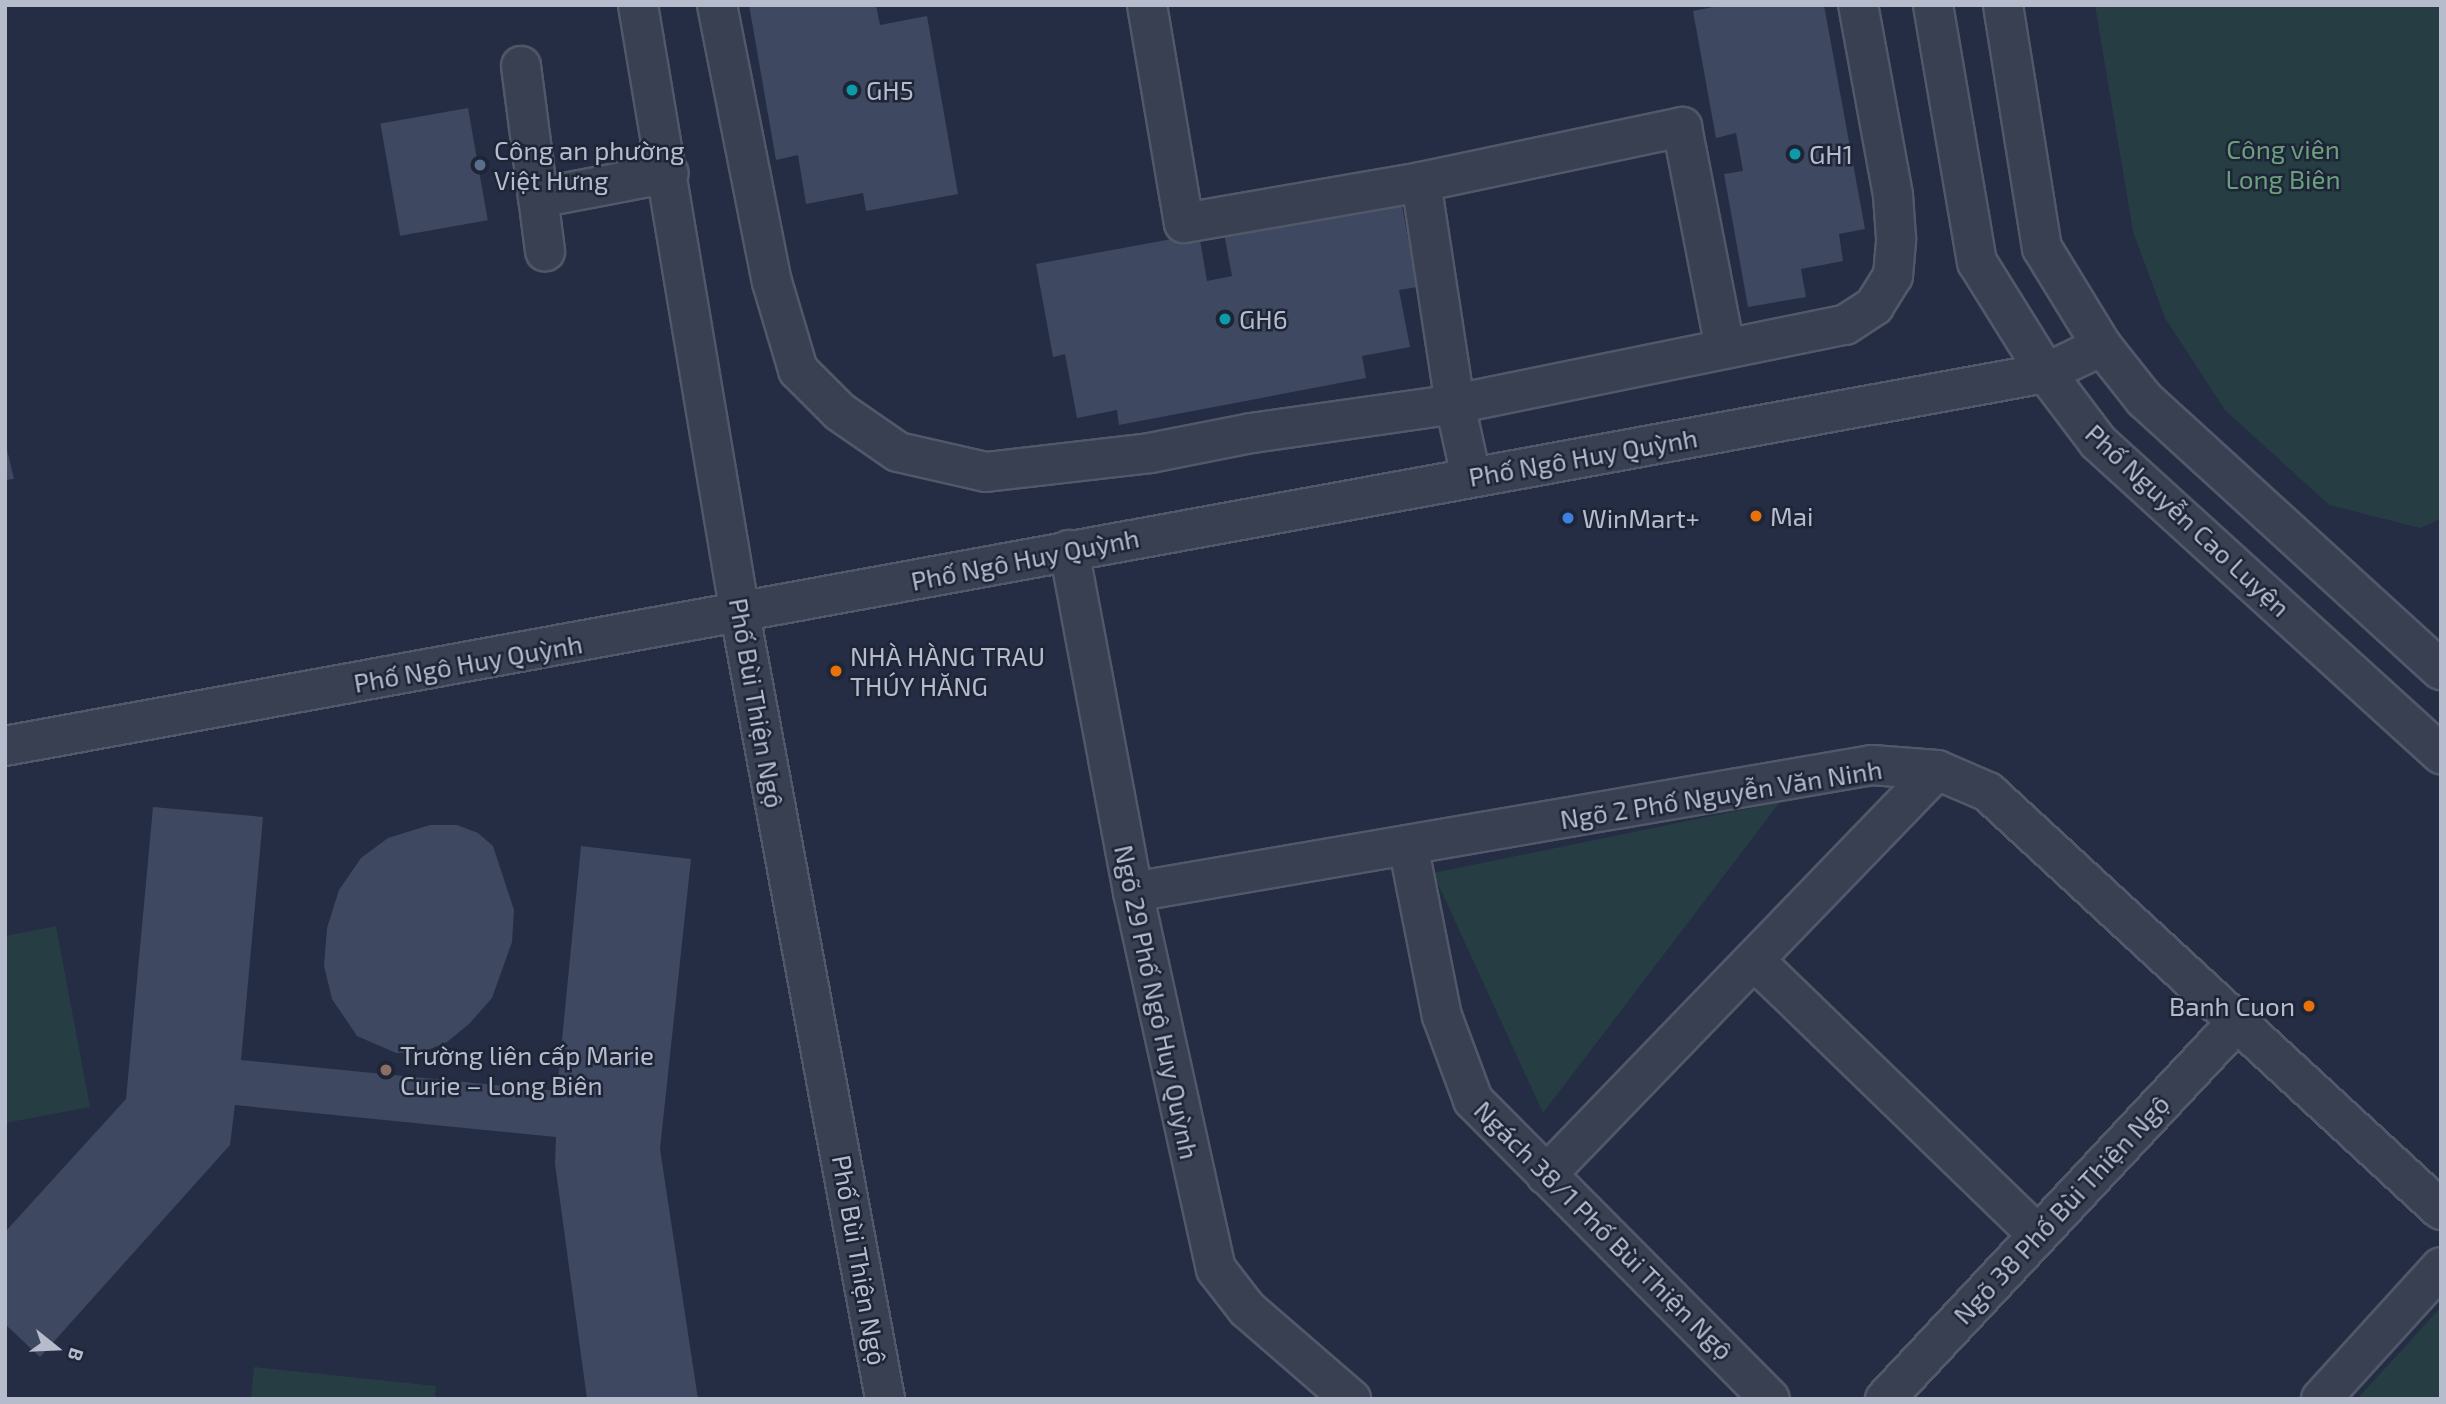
<!DOCTYPE html>
<meta charset="utf-8">
<style>
body{margin:0}
#map{position:relative;width:2446px;height:1404px;overflow:hidden;background:#242d43;font-family:"Exo 2",sans-serif}
div>[style]{position:absolute}
.green>*{inset:0;background:#263d44}
.building>*{inset:0;background:#3e4860;transform-origin:0 0}
.roads{filter:drop-shadow(2px 0 #515869) drop-shadow(-2px 0 #515869) drop-shadow(0 2px #515869) drop-shadow(0 -2px #515869)}
.minor>*{height:38px;margin:-19px;padding:0 19px;transform-origin:19px;border-radius:19px;background:#394052}
.dots>*{width:19px;height:19px;translate:-50% -50%;box-sizing:border-box;border:4px solid #1d2537;border-radius:50%}
span{translate:-50% -50%;white-space:nowrap;text-align:center;line-height:1.15;-webkit-text-stroke:5px #1d2537;paint-order:stroke}
.poi-label{font-size:26px;color:#b6bccc}
.left{translate:0 -50%;text-align:left}
.right{translate:-100% -50%;text-align:right}
.park-label{font-size:26px;color:#6b9f7d}
.street-label{font-size:26px;color:#b6bccc}
.frame{position:absolute;inset:0;border:7px solid #b6bccc;pointer-events:none}
.north{position:absolute;left:21px;top:1313px;width:70px;height:70px;-webkit-text-stroke:5px #1d2537;paint-order:stroke;rotate:108deg;font-size:19px;font-weight:700;line-height:28px;text-align:center;color:#b6bccc}
.north::after{content:'';display:block;margin:auto;width:24px;height:32px;background:#b6bccc;clip-path:polygon(50% 0,100% 100%,50% 72%,0 100%)}
</style>
<div id="map">
<div class="green">
<i style="clip-path:polygon(2095px 5px,2441px 5px,2441px 519px,2420px 528px,2329px 505px,2225px 410px,2165px 318px,2133px 232px)"></i>
<i style="clip-path:polygon(1780px 802px,1543px 1113px,1433px 873px)"></i>
<i style="clip-path:polygon(56px 926px,90px 1107px,5px 1123px,5px 936px)"></i>
<i style="clip-path:polygon(2441px 1307px,2441px 1399px,2357px 1399px)"></i>
<i style="clip-path:polygon(254px 1367px,436px 1386px,435px 1399px,251px 1399px)"></i>
</div>
<div class="building">
<i style="clip-path:polygon(749px 5px,876px 5px,880px 25px,927px 16px,958px 194px,866px 211px,863px 193px,806px 204px,798px 155px,776px 160px)"></i>
<i style="clip-path:polygon(1723px 5px,1824px 5px,1865px 229px,1839px 234px,1843px 261px,1801px 269px,1806px 297px,1748px 307px,1724px 174px,1743px 171px,1736px 133px,1716px 138px,1693px 11px)"></i>
<i style="left:468px;top:108px;width:114px;height:89px;rotate:80deg"></i>
<i style="clip-path:polygon(1400px 195px,1417px 287px,1399px 290px,1410px 347px,1362px 356px,1366px 378px,1119px 425px,1117px 410px,1077px 418px,1065px 354px,1053px 357px,1036px 264px,1199px 234px,1207px 281px,1232px 276px,1223px 228px)"></i>
<i style="clip-path:polygon(5px 441px,14px 479px,5px 480px)"></i>
<i style="clip-path:polygon(153px 807px,263px 817px,241px 1060px,557px 1091px,581px 846px,691px 859px,660px 1149px,698px 1399px,587px 1399px,555px 1164px,556px 1137px,235px 1105px,230px 1145px,40px 1357px,5px 1324px,5px 1232px,126px 1099px)"></i>
<i style="clip-path:polygon(430px 825px,457px 825px,478px 833px,493px 846px,514px 910px,512px 942px,492px 998px,469px 1024px,447px 1042px,423px 1052px,396px 1053px,357px 1036px,332px 999px,324px 966px,327px 928px,339px 890px,361px 858px,388px 838px)"></i>
</div>
<div class="roads">
<div class="minor">
<i style="left:638px;top:5px;width:617px;rotate:80.49deg"></i>
<i style="left:740px;top:614px;width:798px;rotate:79.53deg"></i>
<i style="left:717px;top:5px;width:282px;rotate:78.8deg"></i>
<i style="left:772px;top:282px;width:92px;rotate:73.5deg"></i>
<i style="left:798px;top:370px;width:59px;rotate:45deg"></i>
<i style="left:840px;top:412px;width:70px;rotate:34.6deg"></i>
<i style="left:898px;top:452px;width:90px;rotate:12.8deg"></i>
<i style="left:986px;top:472px;width:165px;rotate:-6.6deg"></i>
<i style="left:1150px;top:453px;width:104px;rotate:-11.1deg"></i>
<i style="left:1252px;top:433px;width:205px;rotate:-8.1deg"></i>
<i style="left:1455px;top:404px;width:398px;rotate:-11.5deg"></i>
<i style="left:1845px;top:325px;width:35px;rotate:-33deg"></i>
<i style="left:1874px;top:306px;width:36px;rotate:-58deg"></i>
<i style="left:1893px;top:276px;width:38px;rotate:-85deg"></i>
<i style="left:1896px;top:238px;width:43px;rotate:-94deg"></i>
<i style="left:1893px;top:195px;width:193px;rotate:-100.4deg"></i>
<i style="left:1147px;top:5px;width:221px;rotate:80.4deg"></i>
<i style="left:1184px;top:223px;width:241px;rotate:-9.8deg"></i>
<i style="left:1421px;top:182px;width:267px;rotate:-11.9deg"></i>
<i style="left:1682px;top:127px;width:226px;rotate:79deg"></i>
<i style="left:1933px;top:5px;width:261px;rotate:80.3deg"></i>
<i style="left:1977px;top:262px;width:131px;rotate:58.1deg"></i>
<i style="left:2046px;top:373px;width:86px;rotate:53deg"></i>
<i style="left:2098px;top:442px;width:464px;rotate:42.3deg"></i>
<i style="left:2003px;top:5px;width:246px;rotate:80.9deg"></i>
<i style="left:2042px;top:248px;width:115px;rotate:58.5deg"></i>
<i style="left:2102px;top:346px;width:68px;rotate:51.6deg"></i>
<i style="left:2144px;top:399px;width:402px;rotate:42.4deg"></i>
<i style="left:521px;top:66px;width:187px;rotate:82.6deg"></i>
<i style="left:1421px;top:182px;width:225px;rotate:81.3deg"></i>
<i style="left:1455px;top:404px;width:75px;rotate:77.6deg"></i>
<i style="left:538px;top:198px;width:133px;rotate:-10.8deg"></i>
<i style="left:1069px;top:550px;width:348px;rotate:79.4deg"></i>
<i style="left:1133px;top:892px;width:386px;rotate:77.6deg"></i>
<i style="left:1216px;top:1269px;width:51px;rotate:52.2deg"></i>
<i style="left:1247px;top:1309px;width:138px;rotate:40.9deg"></i>
<i style="left:5px;top:746px;width:2075px;rotate:-10.36deg"></i>
<i style="left:2046px;top:373px;width:62px;rotate:-25.7deg"></i>
<i style="left:1408px;top:845px;width:174px;rotate:78.8deg"></i>
<i style="left:1442px;top:1016px;width:90px;rotate:69.7deg"></i>
<i style="left:1473px;top:1100px;width:421px;rotate:45.2deg"></i>
<i style="left:1133px;top:892px;width:750px;rotate:-9.75deg"></i>
<i style="left:1872px;top:765px;width:65px;rotate:4.4deg"></i>
<i style="left:1937px;top:770px;width:56px;rotate:23.3deg"></i>
<i style="left:1988px;top:792px;width:616px;rotate:42.7deg"></i>
<i style="left:1754px;top:960px;width:394px;rotate:44.1deg"></i>
<i style="left:1546px;top:1175px;width:563px;rotate:-46.01deg"></i>
<i style="left:1885px;top:1399px;width:519px;rotate:-46.95deg"></i>
<i style="left:2321px;top:1399px;width:178px;rotate:-47.7deg"></i>
</div>
</div>
<div class="dots">
<i style="left:852px;top:90px;background:#0f9aa8"></i>
<i style="left:1795px;top:154px;background:#0f9aa8"></i>
<i style="left:480px;top:165px;background:#5c6f8a"></i>
<i style="left:1225px;top:319px;background:#0f9aa8"></i>
<i style="left:1756px;top:516px;background:#e8710a"></i>
<i style="left:1568px;top:518px;background:#3f7fe0"></i>
<i style="left:836px;top:671px;background:#e8710a"></i>
<i style="left:2309px;top:1006px;background:#e8710a"></i>
<i style="left:386px;top:1070px;background:#8d6e63"></i>
</div>
<div class="poi-label">
<span class="left" style="left:866px;top:90px">GH5</span>
<span class="left" style="left:494px;top:165px">Công an phường<br>Việt Hưng</span>
<span class="left" style="left:1809px;top:154px">GH1</span>
<span class="left" style="left:1239px;top:319px">GH6</span>
<span class="left" style="left:1770px;top:516px">Mai</span>
<span class="left" style="left:1582px;top:518px">WinMart+</span>
<span class="left" style="left:850px;top:671px">NHÀ HÀNG TRAU<br>THÚY HĂNG</span>
<span class="right" style="left:2295px;top:1006px">Banh Cuon</span>
<span class="left" style="left:400px;top:1070px">Trường liên cấp Marie<br>Curie – Long Biên</span>
</div>
<div class="park-label">
<span style="left:2283px;top:164px">Công viên<br>Long Biên</span>
</div>
<div class="street-label">
<span style="left:1583px;top:457px;rotate:-10deg">Phố Ngô Huy Quỳnh</span>
<span style="left:2188px;top:520px;rotate:43deg">Phố Nguyễn Cao Luyện</span>
<span style="left:1025px;top:559px;rotate:-11deg">Phố Ngô Huy Quỳnh</span>
<span style="left:468px;top:663px;rotate:-10deg">Phố Ngô Huy Quỳnh</span>
<span style="left:757px;top:703px;rotate:80deg">Phố Bùi Thiện Ngộ</span>
<span style="left:1721px;top:794px;rotate:-9deg">Ngõ 2 Phố Nguyễn Văn Ninh</span>
<span style="left:1157px;top:1002px;rotate:78deg">Ngõ 29 Phố Ngô Huy Quỳnh</span>
<span style="left:2061px;top:1209px;rotate:-47deg">Ngõ 38 Phố Bùi Thiện Ngộ</span>
<span style="left:1604px;top:1230px;rotate:45deg">Ngách 38/1 Phố Bùi Thiện Ngộ</span>
<span style="left:860px;top:1260px;rotate:80deg">Phố Bùi Thiện Ngộ</span>
</div>
<div class="frame"></div>
<div class="north">B</div>
</div>
